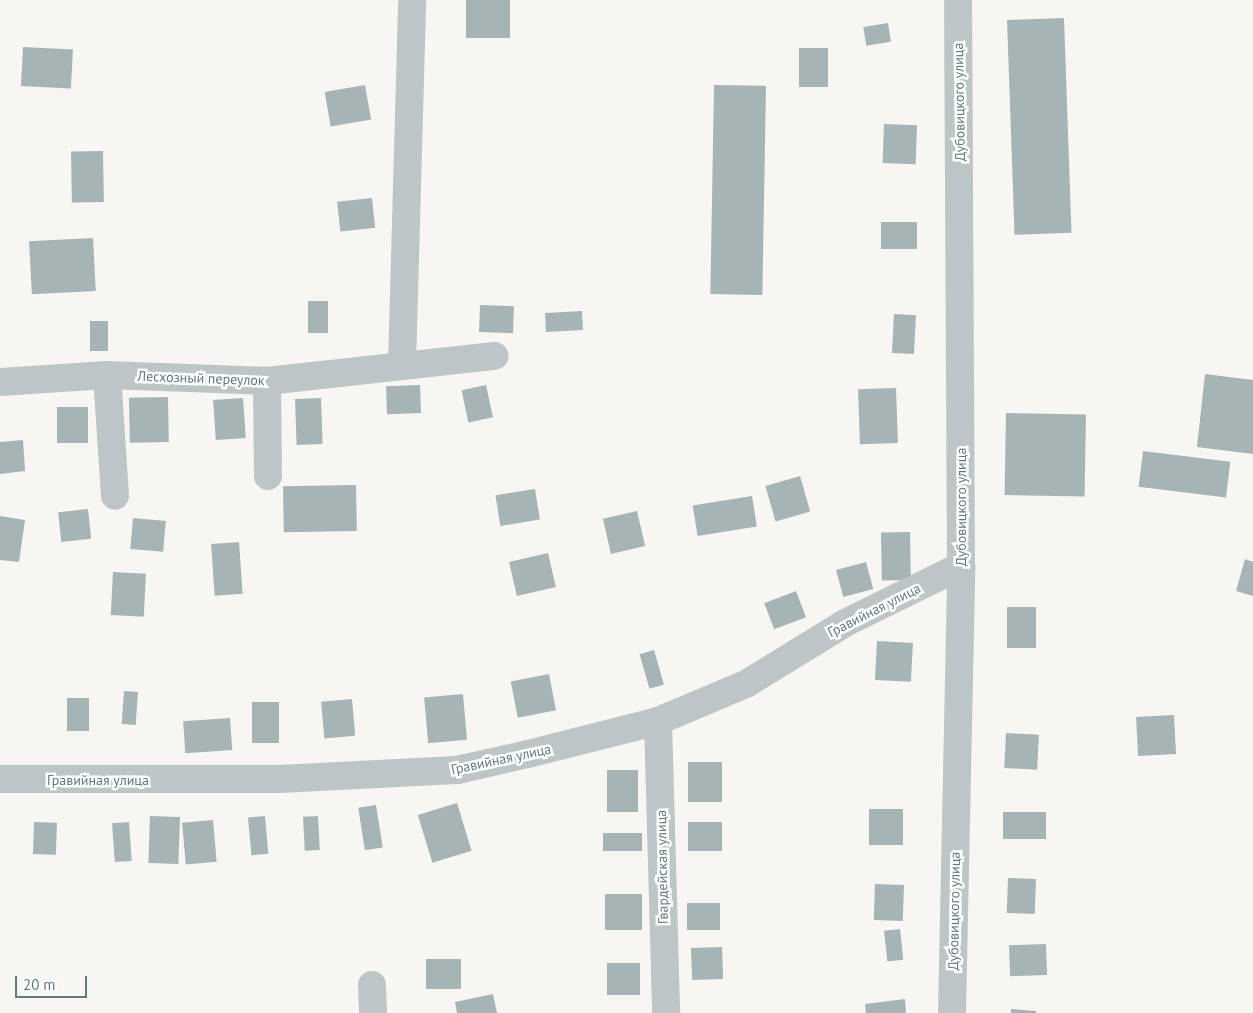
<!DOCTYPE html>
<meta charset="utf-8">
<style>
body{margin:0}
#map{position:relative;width:1253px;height:1013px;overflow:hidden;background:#f7f6f3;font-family:"PT Sans",sans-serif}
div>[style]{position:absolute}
.building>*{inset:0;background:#a6b4b5;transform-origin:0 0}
.minor>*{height:28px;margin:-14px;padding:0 14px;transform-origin:14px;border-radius:14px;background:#bdc5c6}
span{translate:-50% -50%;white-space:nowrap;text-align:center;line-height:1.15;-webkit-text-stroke:5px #fff;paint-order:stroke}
.street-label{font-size:14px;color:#607b80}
.scale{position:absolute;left:15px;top:976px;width:72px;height:22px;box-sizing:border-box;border:2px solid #607b80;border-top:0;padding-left:6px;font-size:15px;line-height:18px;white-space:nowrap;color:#607b80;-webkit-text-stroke:4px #fff;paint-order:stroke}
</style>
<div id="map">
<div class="building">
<i style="left:466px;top:0;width:44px;height:38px"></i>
<i style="left:1064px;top:18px;width:215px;height:57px;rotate:88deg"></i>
<i style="left:888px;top:23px;width:19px;height:25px;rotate:81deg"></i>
<i style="left:23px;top:47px;width:50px;height:39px;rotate:3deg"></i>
<i style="left:799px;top:48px;width:29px;height:39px"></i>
<i style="left:365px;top:85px;width:35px;height:41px;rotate:80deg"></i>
<i style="left:714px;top:85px;width:52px;height:209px;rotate:1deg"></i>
<i style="left:884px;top:124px;width:33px;height:39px;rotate:2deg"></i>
<i style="left:103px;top:151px;width:51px;height:32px;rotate:89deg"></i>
<i style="left:372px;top:198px;width:30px;height:35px;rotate:84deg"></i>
<i style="left:917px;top:222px;width:27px;height:36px;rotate:90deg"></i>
<i style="left:93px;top:238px;width:53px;height:64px;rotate:87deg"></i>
<i style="left:308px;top:301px;width:20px;height:32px"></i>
<i style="left:480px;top:305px;width:34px;height:27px;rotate:2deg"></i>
<i style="left:582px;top:311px;width:19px;height:37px;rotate:87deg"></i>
<i style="left:894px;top:314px;width:22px;height:39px;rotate:3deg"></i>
<i style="left:90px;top:321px;width:18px;height:30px"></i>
<i style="clip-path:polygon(1205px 374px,1253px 380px,1253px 454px,1197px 447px)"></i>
<i style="left:420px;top:385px;width:28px;height:34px;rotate:88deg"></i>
<i style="left:486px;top:385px;width:33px;height:25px;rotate:78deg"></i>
<i style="left:896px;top:388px;width:55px;height:38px;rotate:88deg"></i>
<i style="left:168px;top:397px;width:45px;height:39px;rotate:89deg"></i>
<i style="left:243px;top:398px;width:40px;height:30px;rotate:86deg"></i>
<i style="left:321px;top:398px;width:46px;height:26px;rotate:88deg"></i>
<i style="left:57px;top:407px;width:31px;height:36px"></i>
<i style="left:1006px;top:413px;width:80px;height:82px;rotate:1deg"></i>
<i style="clip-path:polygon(23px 440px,25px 471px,0 474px,0 442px)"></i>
<i style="left:1143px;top:451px;width:88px;height:36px;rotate:7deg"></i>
<i style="left:800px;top:476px;width:37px;height:36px;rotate:74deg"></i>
<i style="left:356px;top:485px;width:46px;height:73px;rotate:89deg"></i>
<i style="left:535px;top:489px;width:31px;height:40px;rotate:81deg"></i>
<i style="left:752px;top:496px;width:31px;height:60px;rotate:81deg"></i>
<i style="left:88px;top:509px;width:30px;height:30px;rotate:84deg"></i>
<i style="left:637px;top:511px;width:36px;height:35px;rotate:77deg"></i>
<i style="clip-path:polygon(0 516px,25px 520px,19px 562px,0 560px)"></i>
<i style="left:133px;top:518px;width:33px;height:31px;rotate:5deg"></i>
<i style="left:910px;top:532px;width:48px;height:29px;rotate:89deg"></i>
<i style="left:239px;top:542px;width:52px;height:28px;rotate:86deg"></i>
<i style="left:548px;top:553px;width:35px;height:40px;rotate:77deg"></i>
<i style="clip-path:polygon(1245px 559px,1253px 562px,1253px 596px,1236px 591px)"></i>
<i style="left:866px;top:562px;width:28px;height:31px;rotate:75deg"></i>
<i style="left:113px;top:572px;width:33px;height:43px;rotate:3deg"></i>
<i style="left:796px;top:591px;width:28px;height:34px;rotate:69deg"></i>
<i style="left:1007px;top:607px;width:29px;height:41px"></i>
<i style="left:877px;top:641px;width:36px;height:39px;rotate:3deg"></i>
<i style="left:654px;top:650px;width:36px;height:15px;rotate:74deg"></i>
<i style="left:549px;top:674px;width:37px;height:39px;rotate:79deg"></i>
<i style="left:124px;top:691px;width:14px;height:33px;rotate:4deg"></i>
<i style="left:463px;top:694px;width:46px;height:39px;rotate:85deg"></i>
<i style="left:67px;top:698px;width:22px;height:33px"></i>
<i style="left:352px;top:699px;width:37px;height:31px;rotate:85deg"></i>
<i style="left:252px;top:702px;width:27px;height:41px"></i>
<i style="left:1174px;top:715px;width:39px;height:38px;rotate:87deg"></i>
<i style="left:230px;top:718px;width:32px;height:47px;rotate:86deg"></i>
<i style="left:1006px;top:733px;width:33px;height:35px;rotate:3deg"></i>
<i style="left:722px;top:762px;width:40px;height:34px;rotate:90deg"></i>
<i style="left:607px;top:770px;width:31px;height:42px"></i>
<i style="left:457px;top:803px;width:50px;height:41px;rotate:73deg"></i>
<i style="left:376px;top:805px;width:43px;height:18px;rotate:81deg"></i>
<i style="left:869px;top:809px;width:34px;height:36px"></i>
<i style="left:1003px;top:812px;width:43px;height:27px"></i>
<i style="left:150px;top:816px;width:30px;height:47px;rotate:2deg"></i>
<i style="left:265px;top:816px;width:38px;height:17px;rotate:85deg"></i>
<i style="left:318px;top:816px;width:34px;height:15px;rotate:87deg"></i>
<i style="left:213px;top:820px;width:42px;height:31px;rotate:85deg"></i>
<i style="left:34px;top:822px;width:23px;height:32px;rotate:2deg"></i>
<i style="left:129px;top:822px;width:39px;height:17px;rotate:86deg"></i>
<i style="left:688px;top:822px;width:34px;height:29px"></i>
<i style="left:603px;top:833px;width:39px;height:18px"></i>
<i style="left:1008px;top:878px;width:28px;height:35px;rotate:2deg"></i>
<i style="left:875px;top:884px;width:29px;height:36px;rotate:2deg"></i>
<i style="left:642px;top:894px;width:36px;height:37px;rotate:90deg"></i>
<i style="left:687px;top:903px;width:33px;height:27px"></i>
<i style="left:900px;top:929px;width:31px;height:16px;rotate:84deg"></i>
<i style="left:1046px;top:944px;width:31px;height:37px;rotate:88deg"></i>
<i style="left:722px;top:947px;width:32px;height:31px;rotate:88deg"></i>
<i style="left:426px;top:959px;width:35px;height:30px"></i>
<i style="left:607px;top:963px;width:33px;height:32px"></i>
<i style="clip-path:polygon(493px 994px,497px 1013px,457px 1013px,455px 1002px)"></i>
<i style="clip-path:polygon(905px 999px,906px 1013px,866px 1013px,865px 1004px)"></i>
<i style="clip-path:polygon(1011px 1009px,1036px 1011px,1036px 1013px,1011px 1013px)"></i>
</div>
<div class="minor">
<i style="left:402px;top:365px;width:365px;rotate:-88.4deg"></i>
<i style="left:107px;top:375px;width:121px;rotate:86.2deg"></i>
<i style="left:267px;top:381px;width:95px;rotate:89.4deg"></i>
<i style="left:0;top:382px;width:107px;rotate:-3.7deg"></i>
<i style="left:107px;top:375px;width:160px;rotate:2.1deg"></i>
<i style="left:267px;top:381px;width:229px;rotate:-6.3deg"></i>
<i style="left:658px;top:721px;width:292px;rotate:88.4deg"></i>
<i style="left:0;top:779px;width:279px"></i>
<i style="left:279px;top:779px;width:178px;rotate:-2.9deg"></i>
<i style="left:457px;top:770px;width:73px;rotate:-12.7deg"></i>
<i style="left:528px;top:754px;width:134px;rotate:-14.2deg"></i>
<i style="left:658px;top:721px;width:95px;rotate:-22.8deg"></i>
<i style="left:746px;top:684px;width:116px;rotate:-31.6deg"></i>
<i style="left:845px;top:623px;width:129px;rotate:-26.2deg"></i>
<i style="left:372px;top:985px;width:28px;rotate:88deg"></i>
<i style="left:952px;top:1013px;width:447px;rotate:-88.8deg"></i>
<i style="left:961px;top:566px;width:566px;rotate:-90.3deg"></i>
</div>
<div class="street-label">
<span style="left:959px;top:102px;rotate:-91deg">Дубовицкого улица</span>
<span style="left:201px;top:378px;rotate:2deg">Лесхозный переулок</span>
<span style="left:961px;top:507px;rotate:-90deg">Дубовицкого улица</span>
<span style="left:874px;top:610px;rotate:-27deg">Гравийная улица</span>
<span style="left:501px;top:759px;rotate:-12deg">Гравийная улица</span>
<span style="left:98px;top:780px">Гравийная улица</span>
<span style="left:662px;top:867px;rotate:-91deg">Гвардейская улица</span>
<span style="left:954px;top:911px;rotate:-89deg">Дубовицкого улица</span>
</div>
<div class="scale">20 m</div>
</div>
